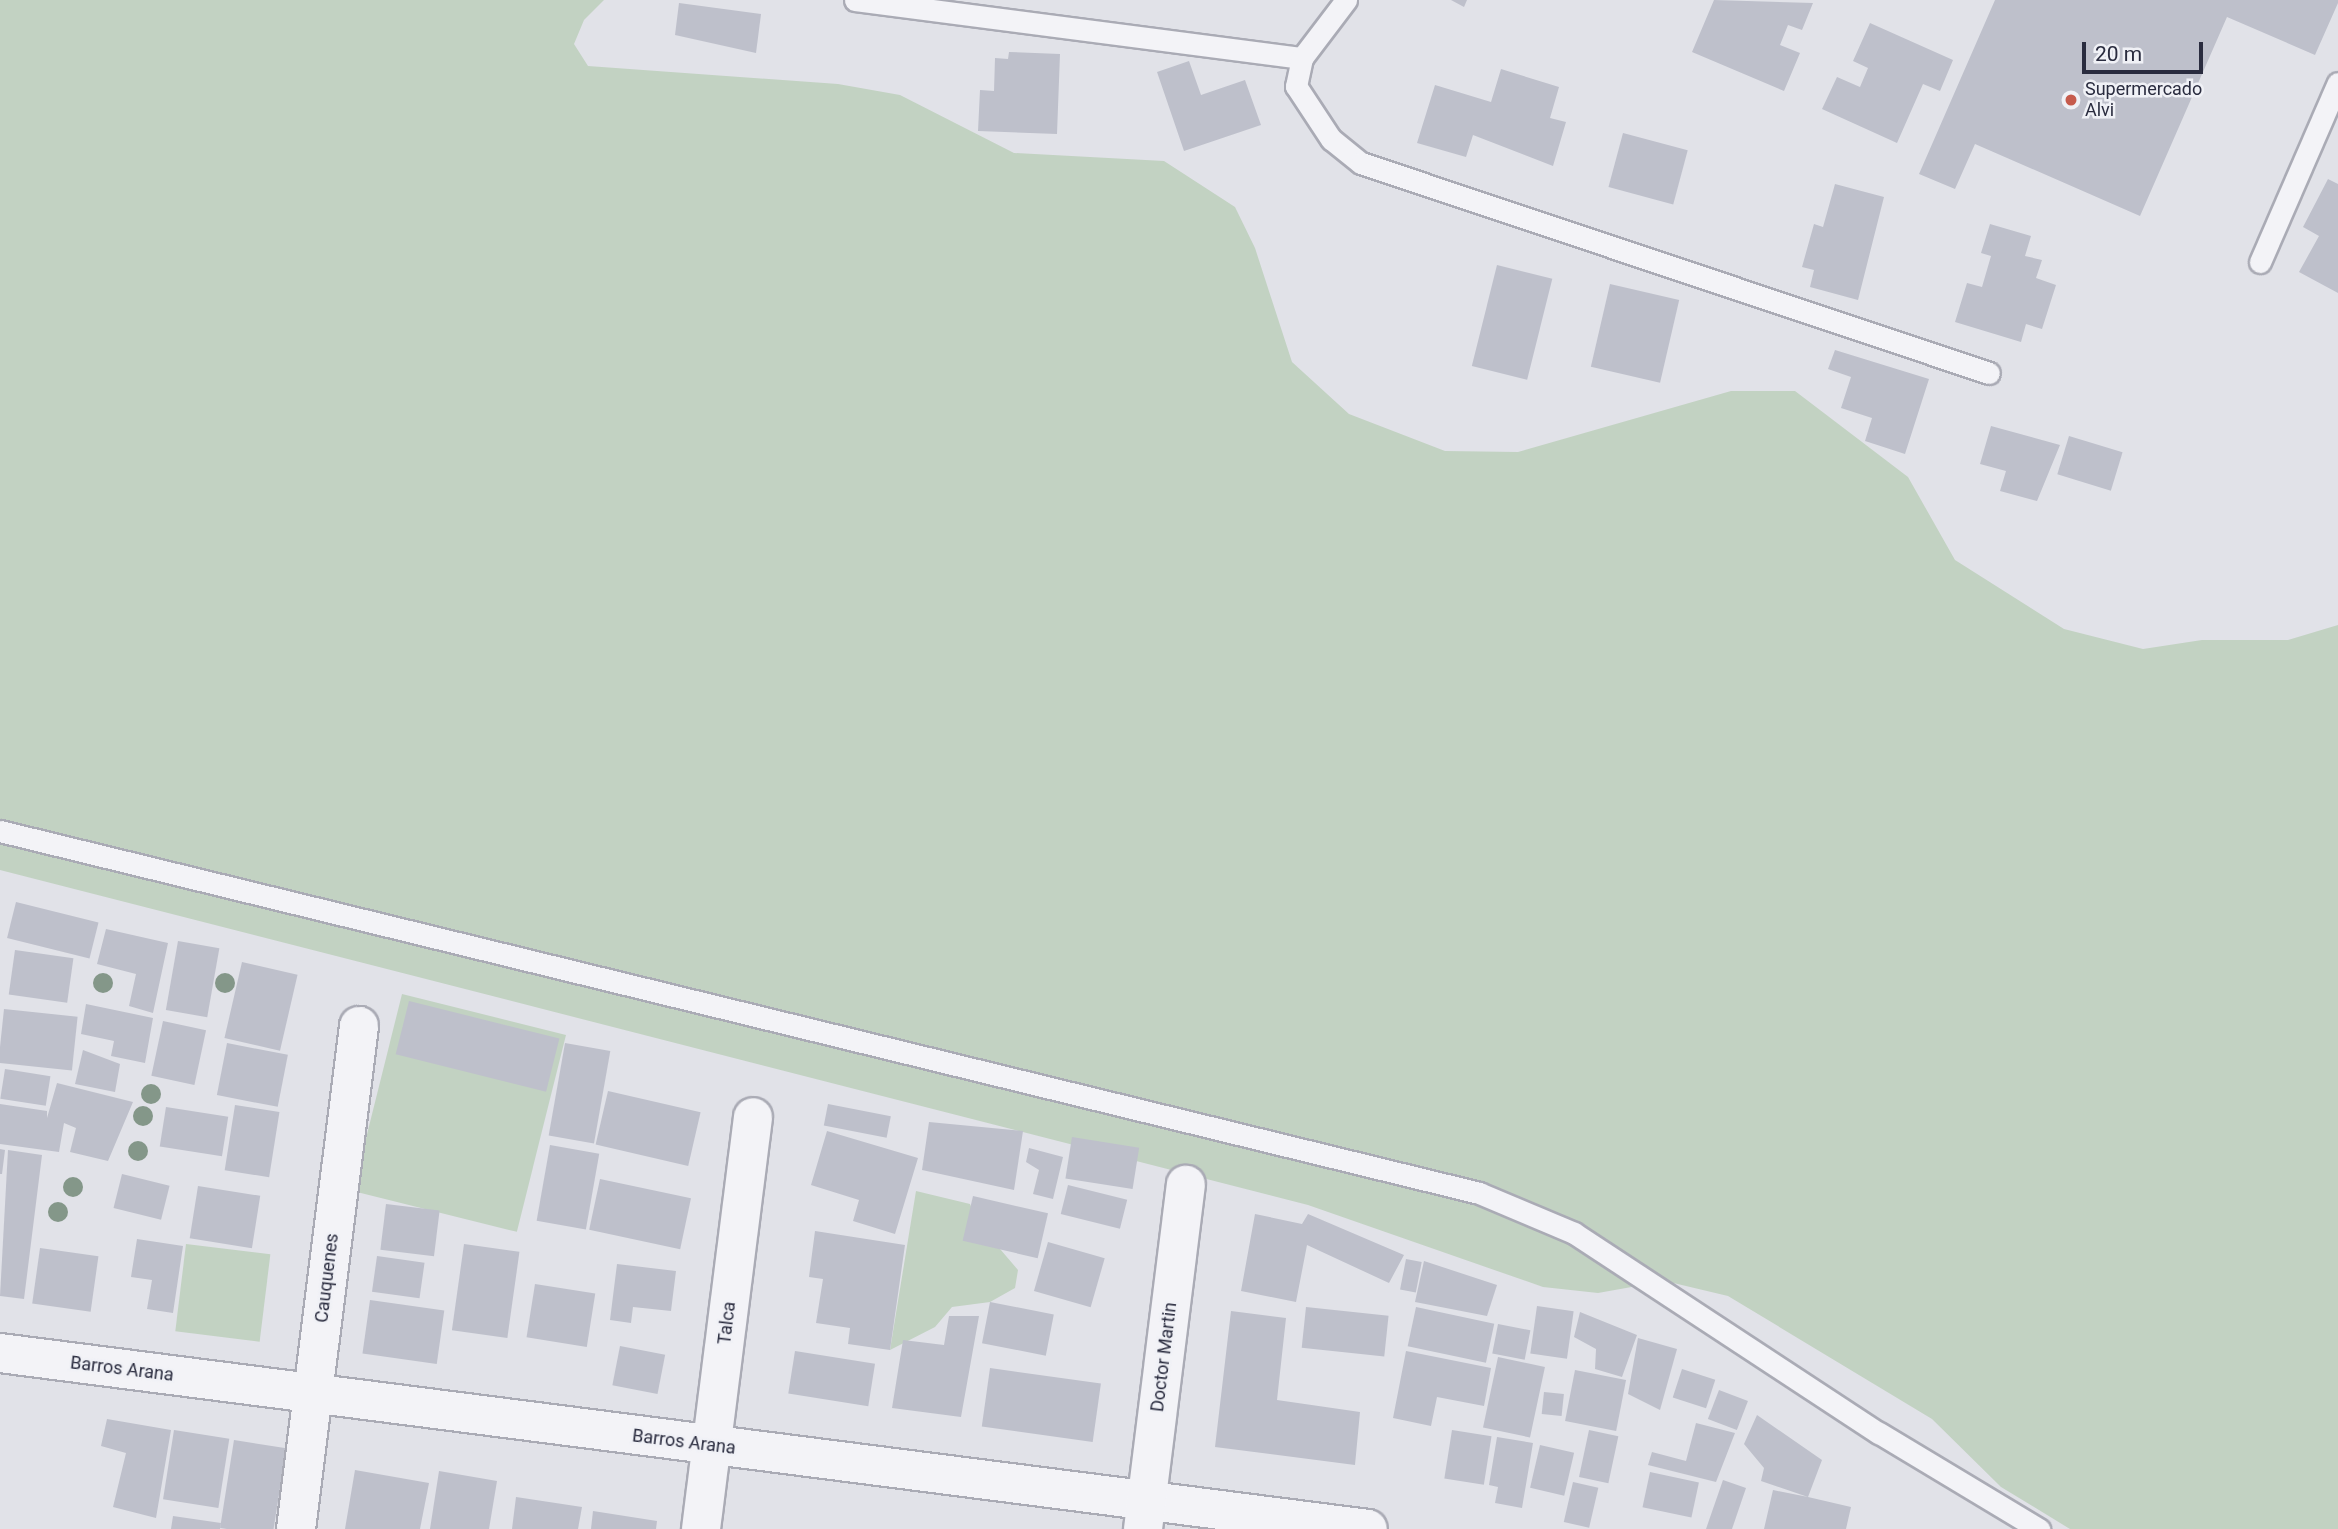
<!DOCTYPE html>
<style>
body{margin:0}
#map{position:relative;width:2338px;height:1529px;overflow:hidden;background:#e1e2e8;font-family:Roboto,sans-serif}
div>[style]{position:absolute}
.green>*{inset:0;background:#c2d2c2;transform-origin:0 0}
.building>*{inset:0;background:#bec0cb;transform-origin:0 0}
.roads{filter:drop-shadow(2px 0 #aaabb5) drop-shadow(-2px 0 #aaabb5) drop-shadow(0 2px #aaabb5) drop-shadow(0 -2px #aaabb5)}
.service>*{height:21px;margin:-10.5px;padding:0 10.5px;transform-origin:10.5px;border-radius:10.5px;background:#f3f3f7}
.minor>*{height:38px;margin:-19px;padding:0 19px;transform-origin:19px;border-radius:19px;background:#f3f3f7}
.trees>*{width:20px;height:20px;margin:-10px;border-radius:50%;background:#849789}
.dots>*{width:19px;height:19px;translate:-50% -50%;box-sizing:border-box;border:4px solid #f0f1f6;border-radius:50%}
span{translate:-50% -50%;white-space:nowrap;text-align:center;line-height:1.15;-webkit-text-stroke:5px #f0f1f6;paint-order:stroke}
.poi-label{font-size:18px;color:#2a2c3f}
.left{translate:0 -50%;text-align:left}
.street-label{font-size:18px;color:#2a2c3f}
.scale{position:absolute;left:2082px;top:42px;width:121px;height:32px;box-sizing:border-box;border:4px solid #2a2c3f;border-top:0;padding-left:9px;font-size:21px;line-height:24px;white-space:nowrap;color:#2a2c3f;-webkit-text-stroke:5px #f0f1f6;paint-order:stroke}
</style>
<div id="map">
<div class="green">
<i style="clip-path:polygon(0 0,604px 0,584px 20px,574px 44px,588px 66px,838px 84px,900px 95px,1014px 153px,1164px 161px,1235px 207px,1255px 248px,1292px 362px,1349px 414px,1445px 451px,1518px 452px,1731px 391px,1795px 391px,1908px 477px,1955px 560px,2064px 629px,2143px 649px,2202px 640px,2288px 640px,2338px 625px,2338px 1529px,2070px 1529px,2001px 1487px,1932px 1419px,1728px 1296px,1665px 1281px,1598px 1293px,1543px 1287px,1308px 1205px,0 870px)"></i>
<i style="left:402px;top:994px;width:169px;height:203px;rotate:14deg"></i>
<i style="clip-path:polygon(916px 1191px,970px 1204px,977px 1222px,1018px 1270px,1015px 1288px,990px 1302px,952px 1307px,935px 1327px,890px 1350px)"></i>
<i style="left:186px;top:1244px;width:85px;height:88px;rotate:7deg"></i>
</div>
<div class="building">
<i style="clip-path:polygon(1451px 0,1467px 0,1464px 7px)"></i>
<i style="clip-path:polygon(1714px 0,1813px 3px,1802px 30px,1788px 25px,1780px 45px,1800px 53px,1784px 91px,1692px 52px)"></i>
<i style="clip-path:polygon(1995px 0,2338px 0,2338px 3px,2315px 55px,2227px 17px,2140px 216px,1975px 144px,1955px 189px,1919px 174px)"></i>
<i style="clip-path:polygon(679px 3px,761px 14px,756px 53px,675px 35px)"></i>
<i style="clip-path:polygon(1870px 23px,1953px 60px,1940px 91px,1923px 84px,1897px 143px,1822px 109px,1837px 77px,1860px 87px,1868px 68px,1853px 61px)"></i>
<i style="clip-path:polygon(1009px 52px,1060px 54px,1057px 134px,978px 131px,980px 90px,994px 91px,995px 58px,1008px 59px)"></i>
<i style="clip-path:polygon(1189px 61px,1201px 95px,1245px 80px,1261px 125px,1184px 151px,1157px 72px)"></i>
<i style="clip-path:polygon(1501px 69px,1559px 87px,1550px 118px,1566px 122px,1553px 166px,1473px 135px,1466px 157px,1417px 143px,1435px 85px,1491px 102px)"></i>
<i style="left:1623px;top:133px;width:67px;height:56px;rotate:15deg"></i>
<i style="clip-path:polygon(2328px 179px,2338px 184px,2338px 293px,2299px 272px,2319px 236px,2303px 227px)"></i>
<i style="clip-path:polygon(1835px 184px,1884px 197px,1858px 300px,1810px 287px,1814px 270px,1802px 267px,1814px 224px,1823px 227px)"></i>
<i style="clip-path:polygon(1990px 224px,2031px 236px,2025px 256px,2042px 260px,2036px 278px,2056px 285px,2042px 329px,2026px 324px,2021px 342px,1955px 322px,1967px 283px,1982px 287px,1991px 256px,1981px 253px)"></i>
<i style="left:1497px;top:265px;width:57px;height:104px;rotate:14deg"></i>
<i style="left:1610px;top:284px;width:71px;height:85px;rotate:13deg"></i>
<i style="clip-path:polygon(1835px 350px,1929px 379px,1905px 454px,1865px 441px,1872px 418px,1841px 408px,1851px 377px,1828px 369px)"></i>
<i style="clip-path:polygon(1991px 426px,2060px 445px,2037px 501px,2000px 491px,2006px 471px,1980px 464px)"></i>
<i style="left:2069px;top:436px;width:56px;height:40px;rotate:17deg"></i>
<i style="left:16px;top:902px;width:85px;height:37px;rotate:14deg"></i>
<i style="clip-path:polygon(106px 929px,168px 943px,153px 1013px,129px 1006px,136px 974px,97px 964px)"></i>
<i style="left:178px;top:941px;width:42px;height:70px;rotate:10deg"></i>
<i style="left:15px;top:950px;width:59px;height:45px;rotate:8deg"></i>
<i style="left:242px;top:962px;width:57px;height:78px;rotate:13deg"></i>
<i style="left:409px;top:1001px;width:155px;height:55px;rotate:14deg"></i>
<i style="clip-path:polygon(86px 1004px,153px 1018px,145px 1063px,111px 1056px,114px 1041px,81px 1034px)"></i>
<i style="left:4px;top:1009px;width:74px;height:54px;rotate:6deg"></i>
<i style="left:163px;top:1021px;width:44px;height:56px;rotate:12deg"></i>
<i style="left:227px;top:1043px;width:62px;height:53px;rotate:11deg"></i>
<i style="left:565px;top:1043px;width:46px;height:94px;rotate:10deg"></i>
<i style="clip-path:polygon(83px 1050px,120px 1064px,115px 1092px,75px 1084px)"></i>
<i style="left:5px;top:1069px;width:46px;height:30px;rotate:9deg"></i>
<i style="clip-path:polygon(57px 1083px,133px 1102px,108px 1161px,70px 1152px,76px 1128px,64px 1123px,59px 1152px,0 1144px,0 1104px,47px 1111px,47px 1118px)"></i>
<i style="left:608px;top:1091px;width:95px;height:55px;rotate:13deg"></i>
<i style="left:828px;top:1104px;width:64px;height:22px;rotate:11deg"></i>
<i style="left:235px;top:1105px;width:45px;height:66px;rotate:9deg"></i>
<i style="left:166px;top:1107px;width:63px;height:40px;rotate:9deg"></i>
<i style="clip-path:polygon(929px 1122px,1023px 1131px,1014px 1190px,922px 1170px)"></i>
<i style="clip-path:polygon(827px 1131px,918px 1158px,895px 1234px,853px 1221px,859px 1200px,811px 1185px)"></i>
<i style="left:1072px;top:1137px;width:68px;height:42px;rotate:9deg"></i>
<i style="left:550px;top:1145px;width:50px;height:77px;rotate:10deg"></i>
<i style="clip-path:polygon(1029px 1148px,1063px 1157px,1053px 1199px,1033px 1194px,1039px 1170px,1026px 1162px)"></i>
<i style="clip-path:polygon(0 1149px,5px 1150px,2px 1174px,0 1174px)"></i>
<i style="clip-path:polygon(8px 1150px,42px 1155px,24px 1299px,0 1296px)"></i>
<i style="left:122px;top:1174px;width:49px;height:35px;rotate:14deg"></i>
<i style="left:600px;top:1179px;width:93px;height:52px;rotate:12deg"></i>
<i style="left:1068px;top:1185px;width:61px;height:30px;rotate:14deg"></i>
<i style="left:198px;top:1186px;width:63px;height:53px;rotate:9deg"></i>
<i style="left:973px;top:1196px;width:77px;height:46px;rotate:13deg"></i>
<i style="left:386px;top:1204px;width:54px;height:46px;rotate:7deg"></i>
<i style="clip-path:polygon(1255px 1214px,1302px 1224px,1308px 1214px,1404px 1255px,1389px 1283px,1307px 1245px,1296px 1302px,1241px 1291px)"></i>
<i style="clip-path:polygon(815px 1231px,905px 1245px,890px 1350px,848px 1344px,850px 1328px,816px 1323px,823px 1279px,809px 1277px)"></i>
<i style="clip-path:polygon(137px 1239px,183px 1246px,173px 1313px,147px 1309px,152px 1280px,131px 1277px)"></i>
<i style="left:1048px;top:1242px;width:59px;height:51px;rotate:16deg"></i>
<i style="left:464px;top:1244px;width:56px;height:87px;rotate:8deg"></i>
<i style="left:40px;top:1248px;width:59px;height:56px;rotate:8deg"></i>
<i style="left:377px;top:1256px;width:48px;height:36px;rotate:8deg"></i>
<i style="left:1406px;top:1259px;width:16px;height:31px;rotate:11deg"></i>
<i style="clip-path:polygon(1424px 1261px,1497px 1285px,1487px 1316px,1415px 1302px)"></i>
<i style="clip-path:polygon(617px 1264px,676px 1271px,671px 1311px,633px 1307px,631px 1323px,610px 1320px)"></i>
<i style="left:535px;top:1284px;width:61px;height:54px;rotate:9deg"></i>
<i style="left:370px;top:1300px;width:75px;height:54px;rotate:8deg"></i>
<i style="left:990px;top:1302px;width:65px;height:42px;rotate:11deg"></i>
<i style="left:1537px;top:1306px;width:37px;height:48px;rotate:8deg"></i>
<i style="left:1306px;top:1307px;width:83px;height:41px;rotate:6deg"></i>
<i style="left:1416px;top:1307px;width:80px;height:40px;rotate:12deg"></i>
<i style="clip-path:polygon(1231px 1311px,1286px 1318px,1277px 1400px,1360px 1412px,1355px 1465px,1215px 1447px)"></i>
<i style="clip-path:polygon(1580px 1312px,1637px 1335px,1622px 1377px,1595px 1369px,1596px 1349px,1574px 1337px)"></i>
<i style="clip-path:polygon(949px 1316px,979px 1316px,961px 1417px,892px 1408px,903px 1340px,944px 1345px)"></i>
<i style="left:1498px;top:1324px;width:33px;height:30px;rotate:11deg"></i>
<i style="clip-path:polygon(1638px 1338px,1677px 1349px,1660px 1410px,1628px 1394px)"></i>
<i style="left:620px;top:1346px;width:46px;height:40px;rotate:11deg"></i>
<i style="left:795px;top:1351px;width:81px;height:43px;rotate:9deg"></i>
<i style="clip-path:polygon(1406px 1351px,1491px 1368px,1484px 1406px,1437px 1397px,1431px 1426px,1393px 1418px)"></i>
<i style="left:1498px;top:1357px;width:48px;height:72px;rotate:12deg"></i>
<i style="left:990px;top:1368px;width:112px;height:59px;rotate:8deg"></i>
<i style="left:1682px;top:1369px;width:35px;height:30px;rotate:18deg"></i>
<i style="left:1575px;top:1370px;width:52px;height:52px;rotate:11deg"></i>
<i style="left:1719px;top:1390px;width:31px;height:31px;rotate:21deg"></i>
<i style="left:1544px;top:1392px;width:20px;height:22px;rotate:6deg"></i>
<i style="clip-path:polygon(1757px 1415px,1822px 1460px,1808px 1497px,1851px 1507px,1846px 1529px,1764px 1529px,1773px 1490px,1808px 1497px,1761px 1481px,1764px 1468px,1744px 1444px)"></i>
<i style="clip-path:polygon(107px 1419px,171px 1430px,156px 1518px,113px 1507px,126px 1453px,101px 1446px)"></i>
<i style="clip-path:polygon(1696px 1423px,1735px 1433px,1716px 1482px,1648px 1465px,1652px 1452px,1686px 1461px)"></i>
<i style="left:174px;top:1430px;width:56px;height:70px;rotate:9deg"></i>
<i style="left:1452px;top:1430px;width:40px;height:49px;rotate:9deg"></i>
<i style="left:1589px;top:1430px;width:30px;height:48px;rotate:12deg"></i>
<i style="clip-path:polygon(1497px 1437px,1533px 1443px,1522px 1508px,1495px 1503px,1498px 1487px,1489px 1485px)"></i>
<i style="left:234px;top:1440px;width:53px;height:89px;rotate:9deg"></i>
<i style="left:1540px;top:1445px;width:35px;height:44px;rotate:13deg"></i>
<i style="clip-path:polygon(355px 1470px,429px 1483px,420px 1529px,345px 1529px)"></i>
<i style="clip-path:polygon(439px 1471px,497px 1481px,489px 1529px,430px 1529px)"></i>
<i style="left:1650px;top:1472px;width:50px;height:36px;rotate:12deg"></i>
<i style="clip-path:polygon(1723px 1480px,1746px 1488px,1732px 1529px,1706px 1529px)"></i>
<i style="left:1573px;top:1482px;width:26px;height:41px;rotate:13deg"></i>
<i style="clip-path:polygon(516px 1497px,582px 1507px,578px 1529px,512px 1529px)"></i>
<i style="clip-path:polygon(593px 1511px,657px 1521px,656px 1529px,591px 1529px)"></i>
<i style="clip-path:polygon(173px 1516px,221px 1523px,220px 1529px,171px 1529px)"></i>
</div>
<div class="roads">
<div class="service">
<i style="left:855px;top:0;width:451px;rotate:7.4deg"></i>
<i style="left:1346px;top:0;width:73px;rotate:127.2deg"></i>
<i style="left:1302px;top:58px;width:29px;rotate:102deg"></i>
<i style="left:1296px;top:86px;width:64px;rotate:56.6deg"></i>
<i style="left:1331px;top:139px;width:38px;rotate:39deg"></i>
<i style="left:1361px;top:163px;width:662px;rotate:18.49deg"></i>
<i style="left:2260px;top:262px;width:195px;rotate:-66.5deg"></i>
<i style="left:0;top:831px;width:1523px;rotate:13.75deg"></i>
<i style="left:1479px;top:1193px;width:103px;rotate:22.8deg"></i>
<i style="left:1574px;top:1233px;width:365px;rotate:33.3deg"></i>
<i style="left:1879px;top:1433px;width:187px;rotate:31deg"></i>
</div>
<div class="minor">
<i style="left:0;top:1353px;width:1379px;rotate:7.33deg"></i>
<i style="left:296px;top:1529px;width:507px;rotate:-82.86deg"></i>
<i style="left:701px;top:1529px;width:415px;rotate:-82.8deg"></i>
<i style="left:1143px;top:1529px;width:347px;rotate:-82.9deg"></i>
</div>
</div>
<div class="trees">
<i style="left:103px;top:983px"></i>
<i style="left:225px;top:983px"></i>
<i style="left:151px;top:1094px"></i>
<i style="left:143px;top:1116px"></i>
<i style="left:138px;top:1151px"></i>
<i style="left:73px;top:1187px"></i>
<i style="left:58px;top:1212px"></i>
</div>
<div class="dots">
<i style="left:2071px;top:100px;background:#c65b4d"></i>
</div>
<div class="poi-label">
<span class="left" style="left:2085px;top:100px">Supermercado<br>Alvi</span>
</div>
<div class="street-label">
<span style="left:327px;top:1278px;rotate:-83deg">Cauquenes</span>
<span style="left:727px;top:1323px;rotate:-83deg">Talca</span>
<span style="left:1164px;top:1357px;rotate:-83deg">Doctor Martin</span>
<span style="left:122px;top:1369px;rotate:7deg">Barros Arana</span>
<span style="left:684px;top:1442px;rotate:7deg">Barros Arana</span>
</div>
<div class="scale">20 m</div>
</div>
